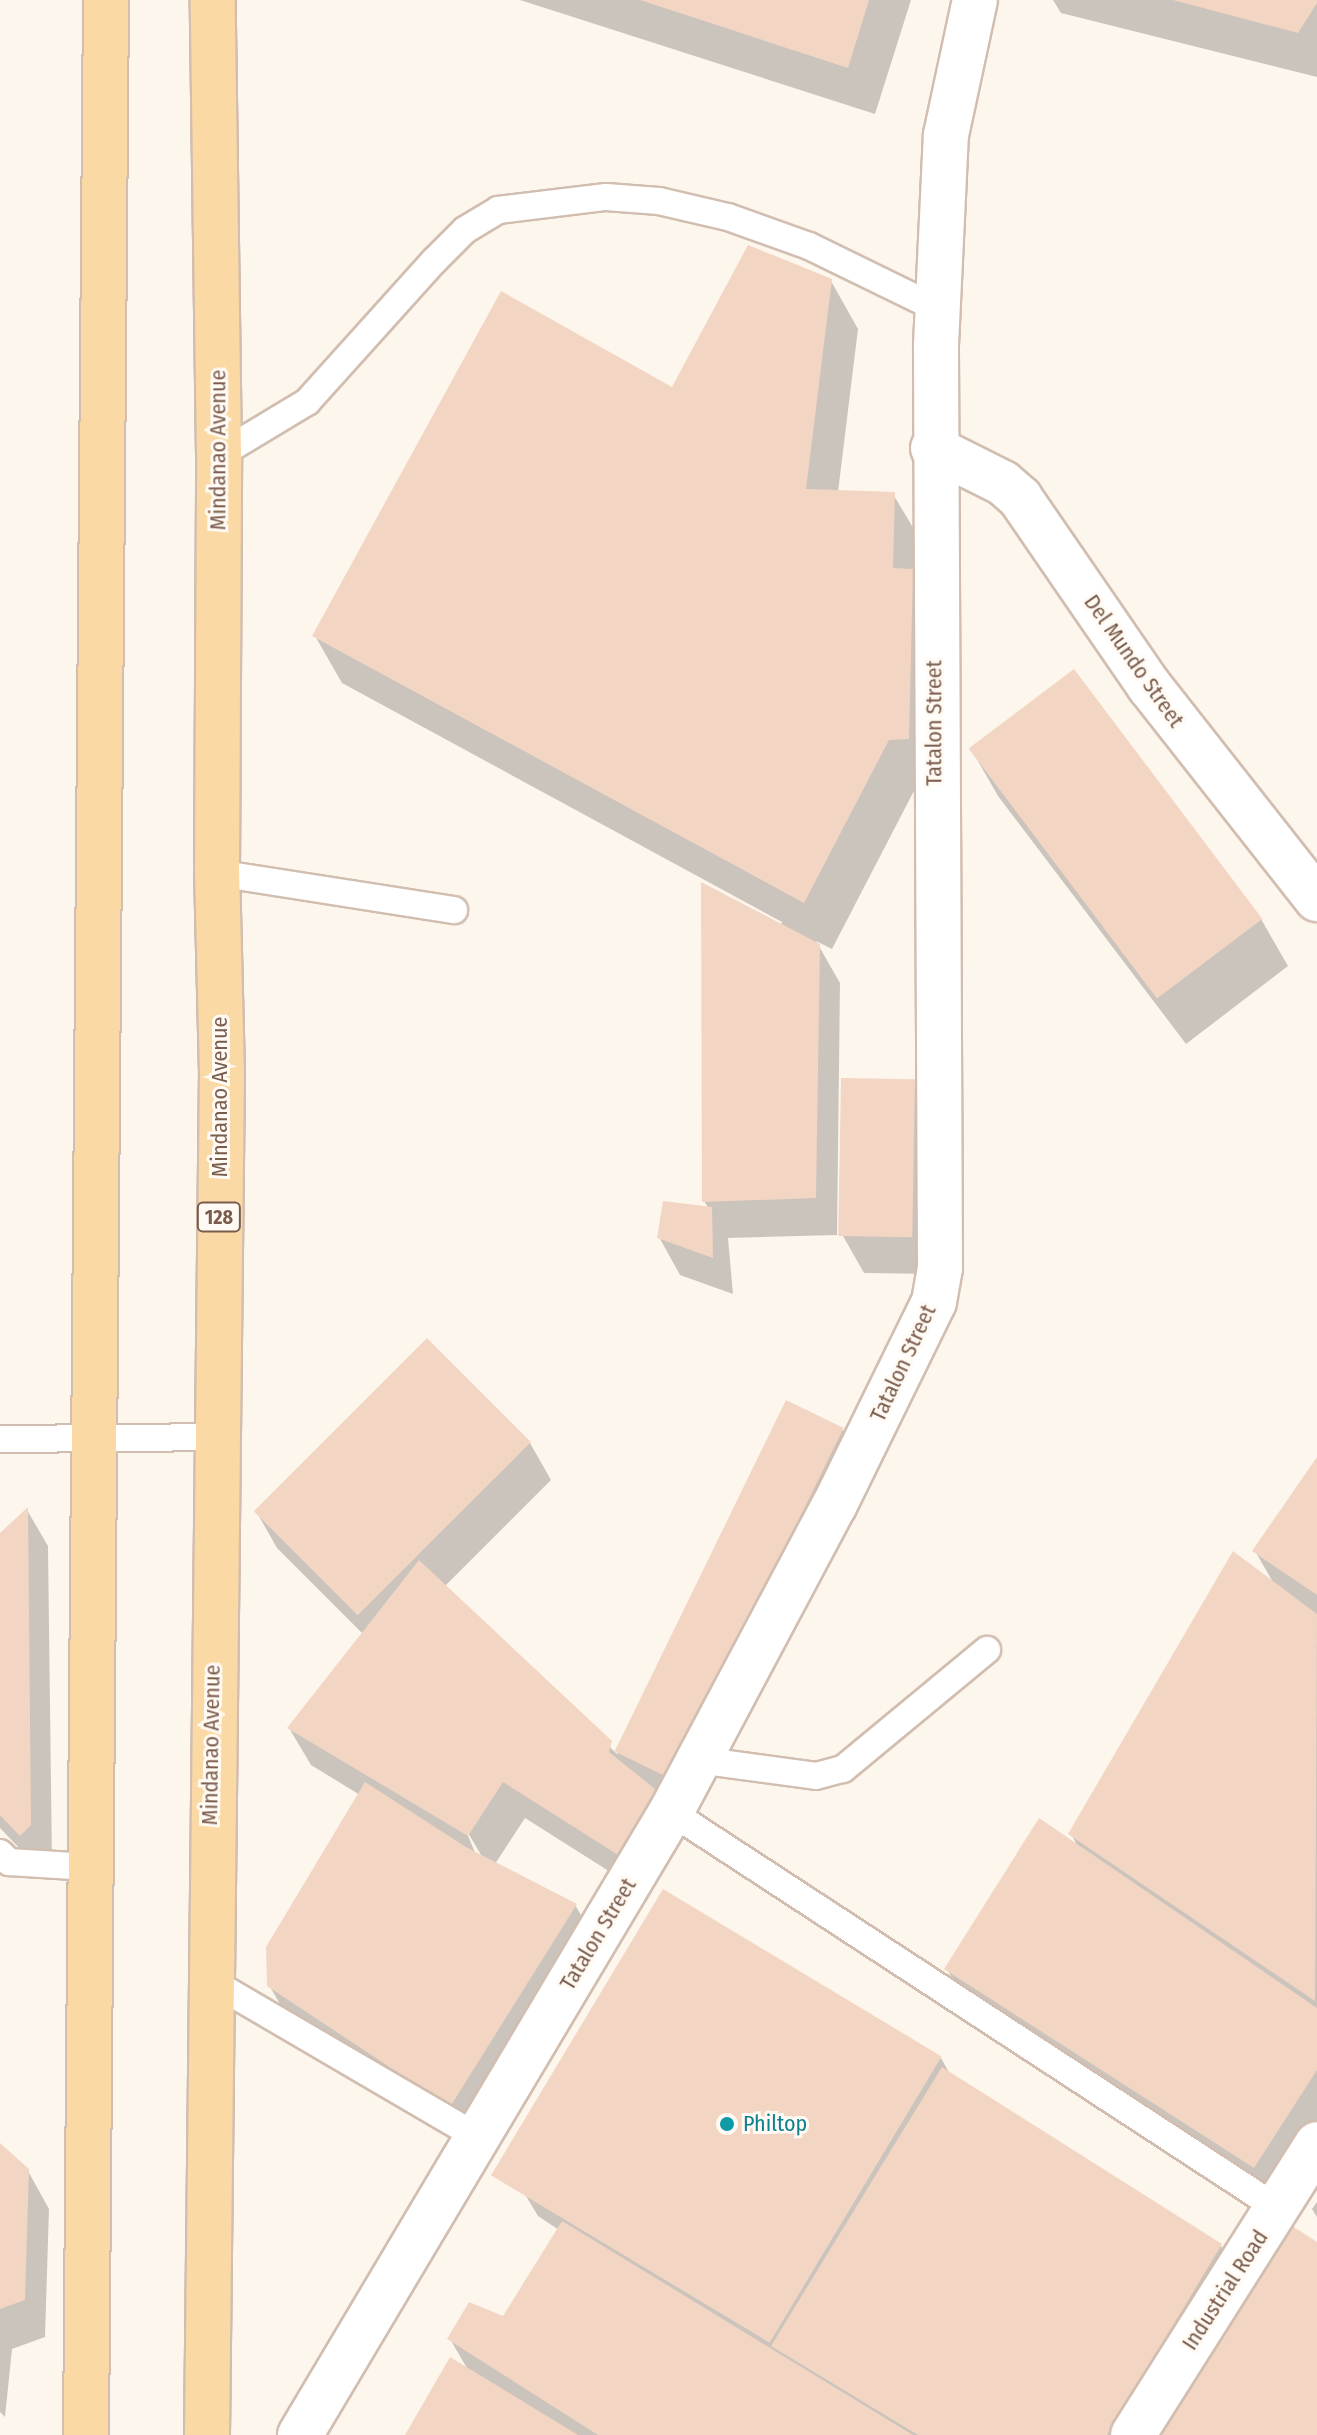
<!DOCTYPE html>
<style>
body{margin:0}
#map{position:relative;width:1317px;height:2435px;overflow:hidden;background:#fdf6ec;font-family:"Fira Sans Condensed",sans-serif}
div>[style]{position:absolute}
.shadow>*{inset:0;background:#0003}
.building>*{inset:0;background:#f3d5c3;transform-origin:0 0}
.roads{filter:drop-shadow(2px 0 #d1beb0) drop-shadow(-2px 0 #d1beb0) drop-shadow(0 2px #d1beb0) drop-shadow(0 -2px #d1beb0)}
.lane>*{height:26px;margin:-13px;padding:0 13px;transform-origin:13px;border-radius:13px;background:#fff}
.street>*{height:44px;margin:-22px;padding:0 22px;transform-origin:22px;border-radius:22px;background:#fff}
.primary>*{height:44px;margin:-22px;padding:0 22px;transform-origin:22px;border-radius:22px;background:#fbd9a5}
.dots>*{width:22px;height:22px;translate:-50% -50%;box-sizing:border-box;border:4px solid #fffaf3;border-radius:50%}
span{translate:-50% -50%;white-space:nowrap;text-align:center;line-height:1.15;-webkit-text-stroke:6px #fffaf3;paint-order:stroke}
.shield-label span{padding:2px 6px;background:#fffaf3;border:2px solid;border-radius:6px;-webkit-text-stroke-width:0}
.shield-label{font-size:20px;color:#7a5c4d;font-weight:700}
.street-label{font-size:22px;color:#7a5c4d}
.culture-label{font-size:22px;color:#0d838f}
.left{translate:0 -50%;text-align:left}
</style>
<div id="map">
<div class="shadow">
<i style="clip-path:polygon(520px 0,911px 0,875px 114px)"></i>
<i style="clip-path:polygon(1053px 0,1317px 0,1317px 77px,1061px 13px)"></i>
<i style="clip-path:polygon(831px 281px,858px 329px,838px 492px,893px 494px,921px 541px,916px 787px,832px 949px,816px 941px,840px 983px,837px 1235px,728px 1238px,733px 1294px,680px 1275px,659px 1237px,709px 1209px,704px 1201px,782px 922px,342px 683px,315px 636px)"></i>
<i style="clip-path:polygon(971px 749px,1261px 919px,1288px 966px,1186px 1044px,998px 796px)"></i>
<i style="clip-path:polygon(913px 1081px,935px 1119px,934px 1274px,864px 1273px,843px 1236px)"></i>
<i style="clip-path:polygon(evenodd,787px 1402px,842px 1429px,863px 1467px,685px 1835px,645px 1894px,525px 1818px,495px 1864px,575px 1905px,597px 1942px,472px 2143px,291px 2023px,269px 1985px,360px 1795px,311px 1765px,289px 1728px,363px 1634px,277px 1548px,256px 1511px,530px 1443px,551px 1480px,444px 1587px,617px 1754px,787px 1402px,464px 1826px,481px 1855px,476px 1855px,464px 1826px)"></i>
<i style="clip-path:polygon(1317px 1460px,1317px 2140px,1276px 2204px,968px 2006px,947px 1969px,1078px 1847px,1071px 1834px,1274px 1584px,1255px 1551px)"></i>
<i style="clip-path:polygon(27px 1510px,48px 1546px,52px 1863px,42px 1872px,0 1828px,0 1536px)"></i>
<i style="clip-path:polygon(941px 2058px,951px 2076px,1221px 2246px,1242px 2283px,1317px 2244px,1317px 2435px,407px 2435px,468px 2370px,450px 2339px,503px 2319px,559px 2230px,538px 2216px,523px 2191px)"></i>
<i style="clip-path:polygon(0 2145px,28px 2171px,49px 2209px,45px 2337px,12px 2349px,5px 2417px,0 2412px)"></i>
<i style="clip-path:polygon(1317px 2202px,1317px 2217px,1312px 2209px)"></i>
</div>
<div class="building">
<i style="clip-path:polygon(640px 0,869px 0,848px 68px)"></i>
<i style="clip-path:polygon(1173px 0,1317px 0,1317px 3px,1298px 33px)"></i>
<i style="clip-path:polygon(748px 245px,832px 279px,806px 489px,895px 492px,893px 568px,913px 569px,909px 739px,889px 740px,804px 903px,312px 636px,501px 291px,672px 387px)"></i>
<i style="left:1074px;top:669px;width:313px;height:132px;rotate:53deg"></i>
<i style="clip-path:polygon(701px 882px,820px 944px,816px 1198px,702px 1202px)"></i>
<i style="left:841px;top:1078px;width:74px;height:158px;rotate:1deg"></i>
<i style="clip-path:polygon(663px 1201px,712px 1207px,713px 1258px,657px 1238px)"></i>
<i style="left:427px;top:1338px;width:147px;height:245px;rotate:45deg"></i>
<i style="left:786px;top:1400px;width:64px;height:391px;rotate:26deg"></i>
<i style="clip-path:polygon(1317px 1457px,1317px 1595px,1252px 1551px)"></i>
<i style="clip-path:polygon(28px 1507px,31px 1825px,20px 1836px,0 1815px,0 1533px)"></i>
<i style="clip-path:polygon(1233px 1551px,1317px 1614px,1315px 2001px,1068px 1834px)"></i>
<i style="clip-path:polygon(419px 1560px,612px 1741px,609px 1752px,665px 1797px,623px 1858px,503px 1782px,468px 1836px,287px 1728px)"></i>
<i style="clip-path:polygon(365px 1782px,466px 1847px,577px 1904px,450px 2107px,267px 1986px,266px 1947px)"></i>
<i style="clip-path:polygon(1039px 1818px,1317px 2008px,1317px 2070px,1254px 2168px,944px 1969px)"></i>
<i style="left:663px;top:1889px;width:325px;height:334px;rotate:31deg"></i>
<i style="clip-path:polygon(942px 2067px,1222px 2244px,1107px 2435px,918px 2435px,771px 2346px)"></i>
<i style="clip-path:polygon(0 2143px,29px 2169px,25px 2300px,0 2309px)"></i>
<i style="clip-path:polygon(562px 2221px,913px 2435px,598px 2435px,447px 2339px,469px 2302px,503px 2316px)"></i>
<i style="clip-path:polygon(1286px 2222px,1317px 2242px,1317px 2435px,1151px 2435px)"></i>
<i style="clip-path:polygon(450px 2357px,578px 2435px,405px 2435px)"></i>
</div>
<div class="roads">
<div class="lane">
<i style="left:219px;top:455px;width:103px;rotate:-31.1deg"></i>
<i style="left:307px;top:402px;width:191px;rotate:-48deg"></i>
<i style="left:435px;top:260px;width:42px;rotate:-45deg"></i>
<i style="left:465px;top:230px;width:39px;rotate:-31deg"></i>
<i style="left:498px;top:210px;width:109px;rotate:-6.9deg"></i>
<i style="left:606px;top:197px;width:53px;rotate:4.3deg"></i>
<i style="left:659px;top:201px;width:71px;rotate:13.1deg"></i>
<i style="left:728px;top:217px;width:86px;rotate:19.7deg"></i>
<i style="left:809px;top:246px;width:144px;rotate:26deg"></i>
<i style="left:217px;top:873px;width:240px;rotate:8.9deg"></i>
<i style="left:0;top:1439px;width:214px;rotate:-0.5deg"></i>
<i style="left:698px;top:1760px;width:119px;rotate:7.7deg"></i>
<i style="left:816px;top:1776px;width:28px;rotate:-15deg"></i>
<i style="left:843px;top:1769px;width:187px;rotate:-39.6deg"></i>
<i style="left:671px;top:1812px;width:724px;rotate:33.16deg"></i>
<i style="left:0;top:1853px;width:13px;rotate:45deg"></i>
<i style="left:9px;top:1862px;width:80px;rotate:3.6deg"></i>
<i style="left:209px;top:1980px;width:311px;rotate:30.3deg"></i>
</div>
<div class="street">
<i style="left:933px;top:448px;width:78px;rotate:26.6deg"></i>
<i style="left:1003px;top:483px;width:23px;rotate:41deg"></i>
<i style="left:1020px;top:498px;width:229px;rotate:55.5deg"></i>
<i style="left:1150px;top:687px;width:270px;rotate:51.8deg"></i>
<i style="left:300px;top:2435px;width:725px;rotate:-59.23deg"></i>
<i style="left:671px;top:1812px;width:347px;rotate:-62deg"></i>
<i style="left:834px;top:1506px;width:227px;rotate:-63.9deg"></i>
<i style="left:934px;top:1302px;width:35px;rotate:-80deg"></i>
<i style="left:940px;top:1268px;width:923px;rotate:-90.25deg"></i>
<i style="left:936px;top:345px;width:210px;rotate:-87.3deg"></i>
<i style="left:946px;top:135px;width:138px;rotate:-77.9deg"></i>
<i style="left:1133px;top:2435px;width:344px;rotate:-57.7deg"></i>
</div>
<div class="primary">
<i style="left:86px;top:2435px;width:2435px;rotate:-89.53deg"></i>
<i style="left:207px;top:2435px;width:1361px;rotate:-89.37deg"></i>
<i style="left:222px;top:1074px;width:201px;rotate:-91.4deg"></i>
<i style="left:217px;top:873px;width:418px;rotate:-89.7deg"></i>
<i style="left:219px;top:455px;width:455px;rotate:-90.8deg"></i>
</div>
</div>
<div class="dots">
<i style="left:727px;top:2124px;background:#0f9aa8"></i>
</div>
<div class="shield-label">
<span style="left:219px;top:1217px">128</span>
</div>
<div class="street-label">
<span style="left:218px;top:450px;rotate:-90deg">Mindanao Avenue</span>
<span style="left:1134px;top:661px;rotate:55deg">Del Mundo Street</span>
<span style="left:934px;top:723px;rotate:-90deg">Tatalon Street</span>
<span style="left:220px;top:1097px;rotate:-90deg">Mindanao Avenue</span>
<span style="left:903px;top:1363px;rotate:-65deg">Tatalon Street</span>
<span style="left:211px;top:1745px;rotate:-89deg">Mindanao Avenue</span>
<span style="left:598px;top:1934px;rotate:-59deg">Tatalon Street</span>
<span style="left:1225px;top:2290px;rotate:-57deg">Industrial Road</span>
</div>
<div class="culture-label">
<span class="left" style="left:743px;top:2124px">Philtop</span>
</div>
</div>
